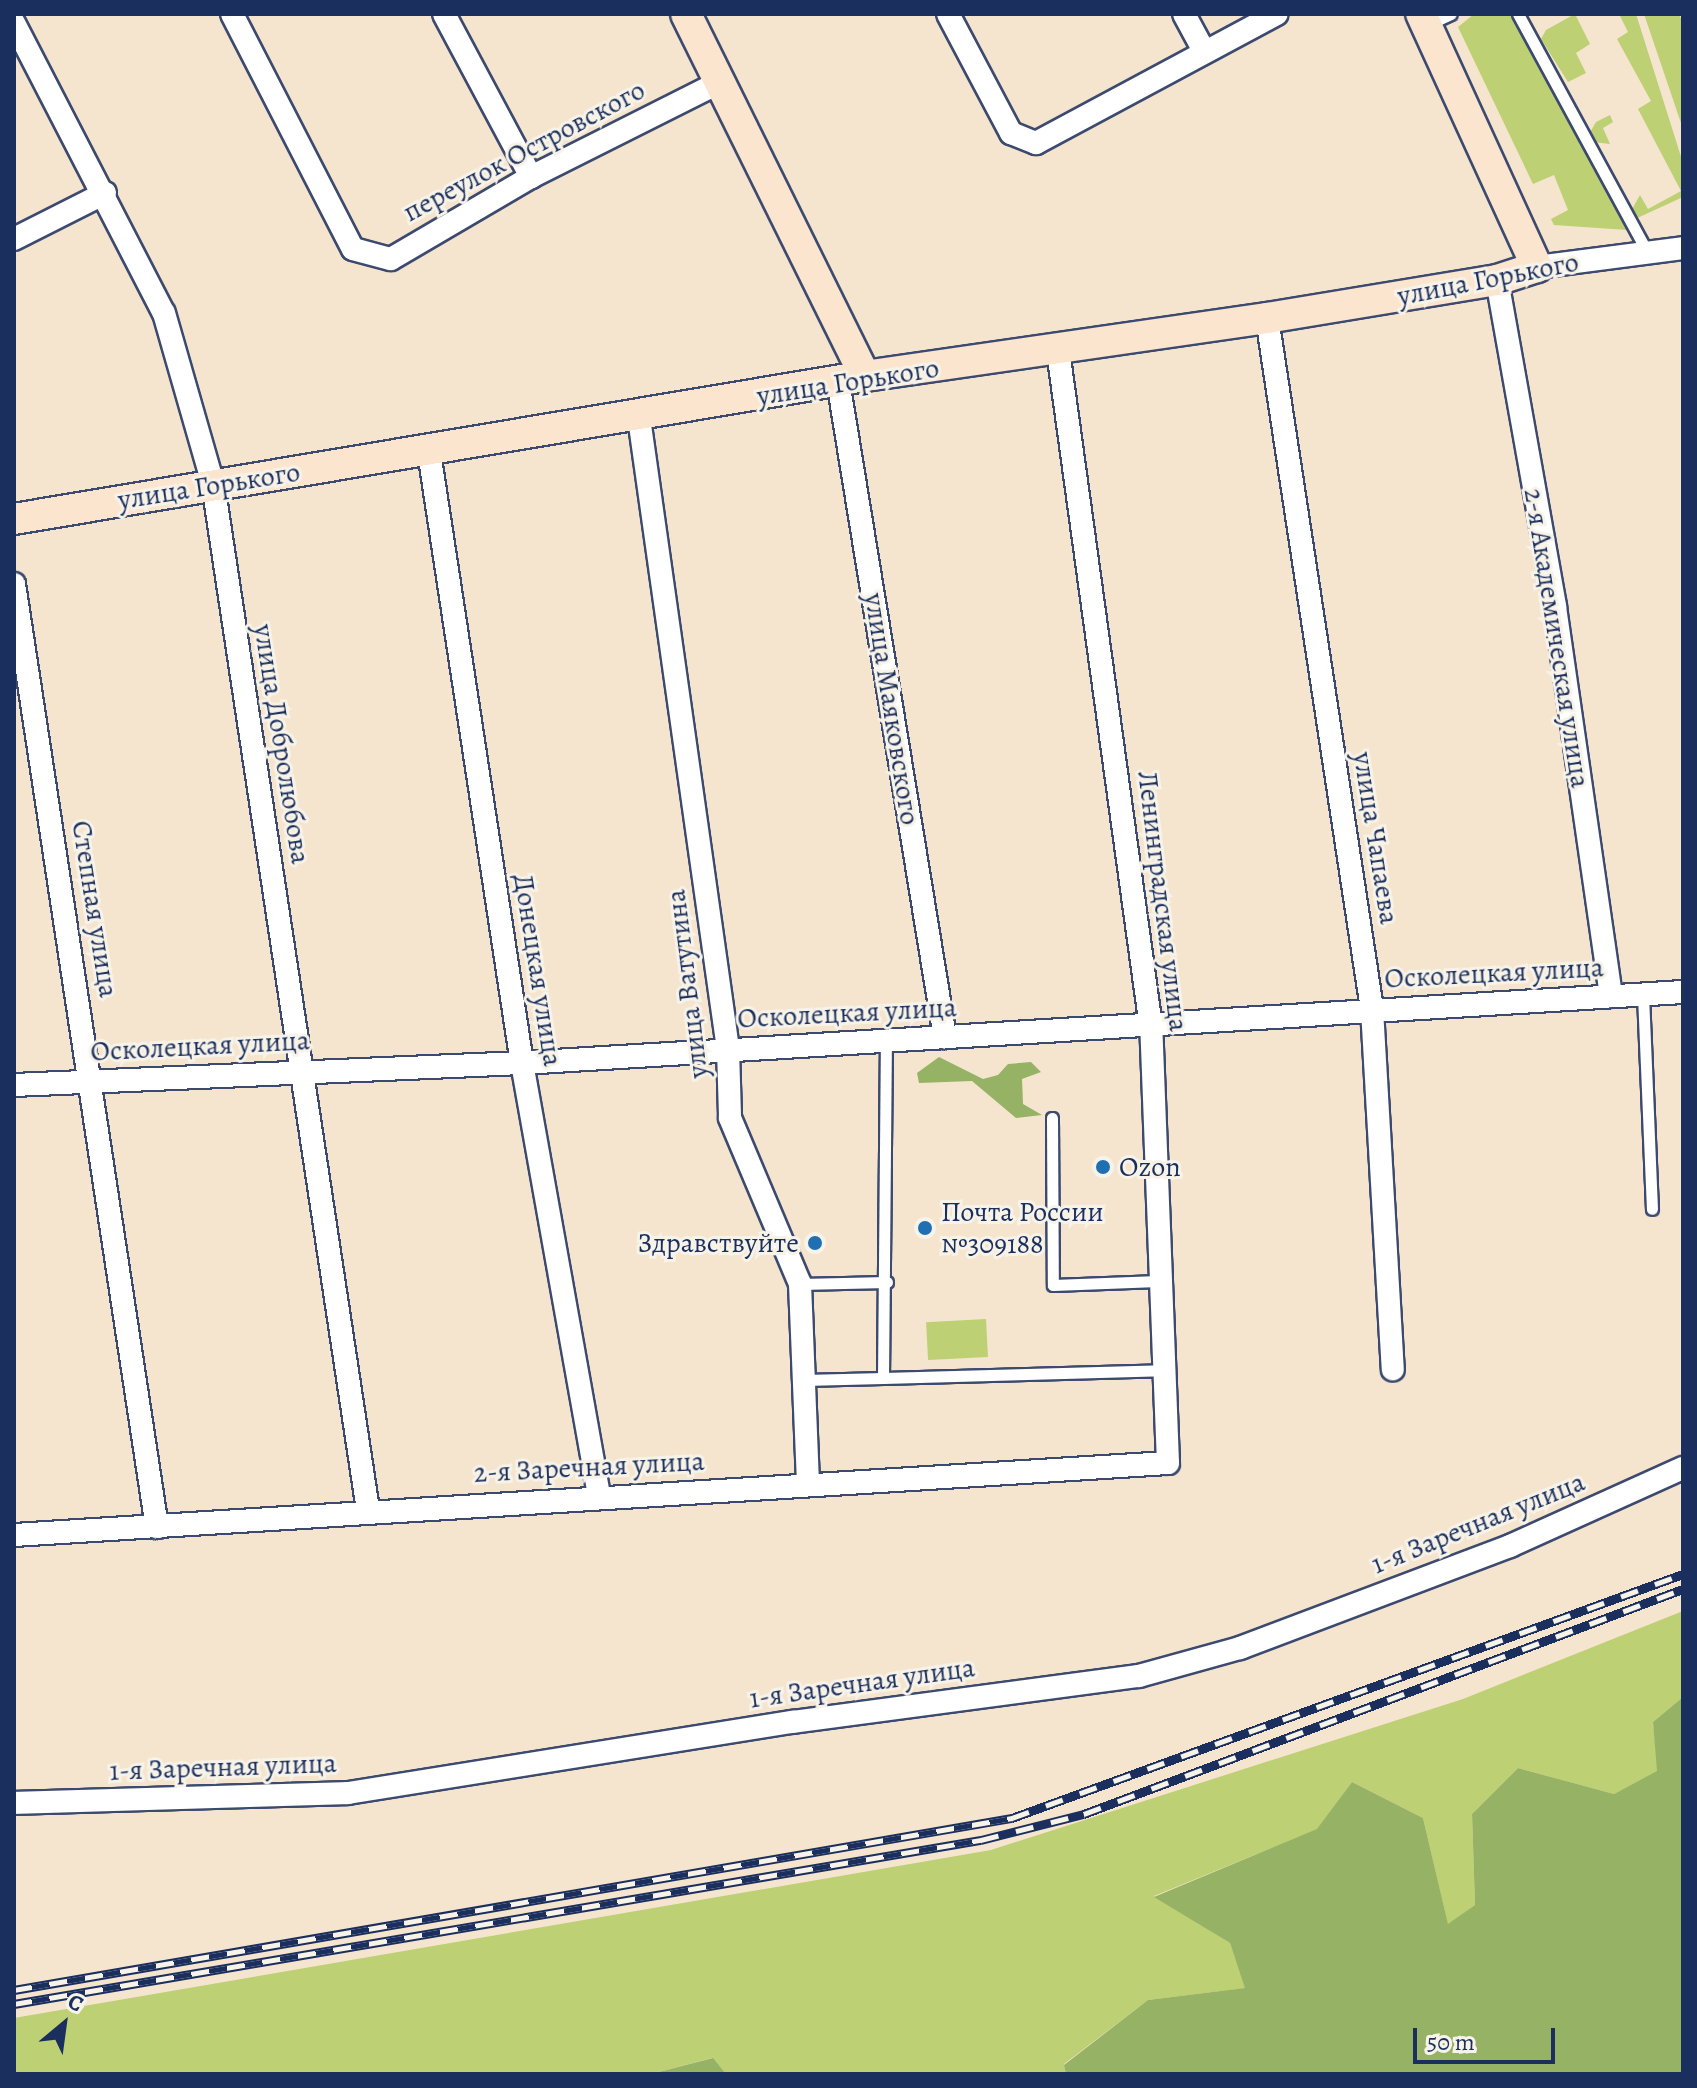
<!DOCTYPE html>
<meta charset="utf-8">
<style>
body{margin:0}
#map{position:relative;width:1697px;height:2088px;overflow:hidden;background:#f5e4ce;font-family:Alegreya,serif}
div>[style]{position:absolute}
.green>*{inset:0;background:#bdd073;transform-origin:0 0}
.forest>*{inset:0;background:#96b265}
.roads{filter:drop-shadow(2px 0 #3c4a6f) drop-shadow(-2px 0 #3c4a6f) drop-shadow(0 2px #3c4a6f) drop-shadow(0 -2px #3c4a6f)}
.lane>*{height:11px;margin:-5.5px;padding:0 5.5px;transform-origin:5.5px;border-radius:5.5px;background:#fff}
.street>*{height:22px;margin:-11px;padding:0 11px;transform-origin:11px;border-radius:11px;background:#fff}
.secondary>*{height:30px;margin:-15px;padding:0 15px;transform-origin:15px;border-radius:15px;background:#fbe5cf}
.rail>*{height:9px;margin-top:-4.5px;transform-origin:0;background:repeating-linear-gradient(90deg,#f7f3e8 0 18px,#1b2f5e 0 36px);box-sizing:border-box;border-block:2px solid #1b2f5e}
.dots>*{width:22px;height:22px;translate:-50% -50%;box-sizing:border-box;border:4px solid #f7f3e8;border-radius:50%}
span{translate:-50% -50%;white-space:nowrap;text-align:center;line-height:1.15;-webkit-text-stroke:6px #f7f3e8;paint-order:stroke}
.street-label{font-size:28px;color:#1b2f5e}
.poi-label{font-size:28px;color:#1b2f5e}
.left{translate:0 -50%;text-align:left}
.right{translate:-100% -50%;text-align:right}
.frame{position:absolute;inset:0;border:16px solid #1b2f5e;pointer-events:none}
.north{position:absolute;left:24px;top:1984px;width:80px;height:80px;-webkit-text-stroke:6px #f7f3e8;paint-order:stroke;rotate:29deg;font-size:22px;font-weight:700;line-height:32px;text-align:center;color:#1b2f5e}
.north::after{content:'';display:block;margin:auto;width:28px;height:36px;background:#1b2f5e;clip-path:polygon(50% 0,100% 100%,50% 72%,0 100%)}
.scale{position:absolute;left:1413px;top:2028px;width:142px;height:36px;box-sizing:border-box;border:4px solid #1b2f5e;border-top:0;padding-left:10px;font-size:24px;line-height:28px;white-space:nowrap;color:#1b2f5e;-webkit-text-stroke:6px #f7f3e8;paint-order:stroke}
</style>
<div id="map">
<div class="green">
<i style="clip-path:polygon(1474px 14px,1522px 14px,1589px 134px,1596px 122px,1610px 115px,1613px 122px,1603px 128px,1610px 144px,1593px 142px,1631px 211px,1640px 195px,1648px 209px,1681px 191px,1638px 109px,1651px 101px,1617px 39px,1628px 32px,1619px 14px,1636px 14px,1683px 163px,1683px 197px,1635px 219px,1642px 231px,1554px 225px,1551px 219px,1568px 210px,1554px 175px,1533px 184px,1458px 27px)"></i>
<i style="clip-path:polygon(1575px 14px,1590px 44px,1576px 53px,1586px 73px,1568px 82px,1541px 39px,1546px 30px)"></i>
<i style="clip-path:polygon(1644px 14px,1678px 14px,1683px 21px,1683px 129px)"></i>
<i style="left:986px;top:1319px;width:38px;height:60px;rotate:87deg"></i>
<i style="clip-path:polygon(1683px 1611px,1683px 1697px,1653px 1722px,1658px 1771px,1614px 1794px,1518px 1768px,1472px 1814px,1475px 1905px,1448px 1925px,1423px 1818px,1352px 1782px,1318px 1829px,1154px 1896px,1230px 1943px,1246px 1988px,1148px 2000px,1064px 2064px,1066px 2074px,726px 2074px,712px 2058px,651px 2074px,14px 2074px,14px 2018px,991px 1850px,1463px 1699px)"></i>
</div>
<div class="forest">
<i style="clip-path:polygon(939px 1057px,983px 1079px,998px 1075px,1008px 1064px,1031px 1062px,1041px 1072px,1022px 1079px,1023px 1104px,1042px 1115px,1016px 1118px,972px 1081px,919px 1083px,917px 1073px)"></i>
<i style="clip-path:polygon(1683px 1697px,1683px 2074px,1066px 2074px,1064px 2065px,1148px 2000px,1245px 1988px,1230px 1943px,1154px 1897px,1317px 1829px,1352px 1782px,1423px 1818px,1448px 1924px,1475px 1905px,1472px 1814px,1518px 1768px,1614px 1794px,1657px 1771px,1653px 1722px)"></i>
<i style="clip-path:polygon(713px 2058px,726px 2074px,651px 2074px)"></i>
</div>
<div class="roads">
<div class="lane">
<i style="left:1518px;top:14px;width:271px;rotate:61.5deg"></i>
<i style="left:1427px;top:25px;width:26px;rotate:-25deg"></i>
<i style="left:1643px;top:995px;width:214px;rotate:87.6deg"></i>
<i style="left:1052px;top:1118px;width:167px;rotate:89.7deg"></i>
<i style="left:1053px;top:1285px;width:105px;rotate:-2.2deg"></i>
<i style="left:800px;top:1284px;width:87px;rotate:-1.3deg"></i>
<i style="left:883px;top:1378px;width:279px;rotate:-1.6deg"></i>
<i style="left:804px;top:1380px;width:79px;rotate:-1.5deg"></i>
<i style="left:883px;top:1378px;width:338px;rotate:-89.5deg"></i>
</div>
<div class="street">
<i style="left:232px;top:14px;width:264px;rotate:62.8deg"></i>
<i style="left:353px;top:249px;width:39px;rotate:15deg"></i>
<i style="left:391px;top:259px;width:162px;rotate:-30.4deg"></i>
<i style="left:531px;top:177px;width:214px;rotate:-26.7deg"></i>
<i style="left:444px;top:14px;width:185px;rotate:61.9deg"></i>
<i style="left:948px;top:14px;width:135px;rotate:62.1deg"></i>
<i style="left:1011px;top:133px;width:27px;rotate:22deg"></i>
<i style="left:1036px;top:143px;width:273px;rotate:-28.2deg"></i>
<i style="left:1184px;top:14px;width:42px;rotate:61.6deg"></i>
<i style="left:14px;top:23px;width:326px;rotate:62.7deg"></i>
<i style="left:164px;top:313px;width:178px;rotate:74deg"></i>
<i style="left:213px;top:484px;width:1038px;rotate:81.41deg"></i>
<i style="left:14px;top:239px;width:102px;rotate:-26.8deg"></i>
<i style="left:1537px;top:267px;width:147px;rotate:-7.4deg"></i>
<i style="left:1497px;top:280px;width:332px;rotate:79.9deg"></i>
<i style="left:1555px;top:607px;width:393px;rotate:81.8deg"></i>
<i style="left:1267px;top:318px;width:699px;rotate:81.36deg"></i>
<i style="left:1372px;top:1009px;width:361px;rotate:86.7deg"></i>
<i style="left:838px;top:381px;width:665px;rotate:80.74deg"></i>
<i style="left:639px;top:418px;width:637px;rotate:81.97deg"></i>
<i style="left:728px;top:1049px;width:69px;rotate:88.3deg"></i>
<i style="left:730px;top:1118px;width:180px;rotate:67.1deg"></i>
<i style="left:800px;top:1284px;width:201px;rotate:87.7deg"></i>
<i style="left:429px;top:452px;width:618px;rotate:81.35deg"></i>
<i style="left:522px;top:1063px;width:438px;rotate:79.9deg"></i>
<i style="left:14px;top:584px;width:954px;rotate:81.38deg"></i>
<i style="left:14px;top:1085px;width:508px;rotate:-2.48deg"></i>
<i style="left:522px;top:1063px;width:1163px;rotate:-3.5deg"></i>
<i style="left:14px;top:1535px;width:1156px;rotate:-3.57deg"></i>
<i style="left:1168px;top:1463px;width:436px;rotate:-92.2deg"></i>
<i style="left:1151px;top:1027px;width:682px;rotate:-97.83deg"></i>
<i style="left:14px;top:1803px;width:334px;rotate:-1.7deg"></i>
<i style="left:348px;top:1793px;width:451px;rotate:-9.1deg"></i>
<i style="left:793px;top:1722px;width:349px;rotate:-7.6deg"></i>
<i style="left:1139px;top:1676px;width:105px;rotate:-15.5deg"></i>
<i style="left:1240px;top:1648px;width:289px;rotate:-20.7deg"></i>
<i style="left:1510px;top:1546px;width:190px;rotate:-24.3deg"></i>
</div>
<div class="secondary">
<i style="left:686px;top:14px;width:404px;rotate:63.7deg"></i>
<i style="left:14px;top:519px;width:863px;rotate:-9.54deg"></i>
<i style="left:865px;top:376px;width:406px;rotate:-8.2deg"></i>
<i style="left:1267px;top:318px;width:233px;rotate:-9.4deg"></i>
<i style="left:1497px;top:280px;width:42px;rotate:-18deg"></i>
<i style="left:1537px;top:267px;width:278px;rotate:-114.6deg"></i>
</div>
</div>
<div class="rail">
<i style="left:14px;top:1990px;width:1013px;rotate:-9.78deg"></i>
<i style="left:1012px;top:1818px;width:714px;rotate:-19.98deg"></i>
<i style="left:14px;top:2004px;width:981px;rotate:-9.63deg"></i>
<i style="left:981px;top:1840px;width:106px;rotate:-14.2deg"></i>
<i style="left:1084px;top:1814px;width:640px;rotate:-20.59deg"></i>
</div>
<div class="dots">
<i style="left:1103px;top:1167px;background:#1f6fb2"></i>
<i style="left:925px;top:1228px;background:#1f6fb2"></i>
<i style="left:815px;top:1243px;background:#1f6fb2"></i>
</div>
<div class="street-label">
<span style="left:524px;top:151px;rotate:-28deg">переулок Островского</span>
<span style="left:1488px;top:279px;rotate:-11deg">улица Горького</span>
<span style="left:848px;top:382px;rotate:-9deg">улица Горького</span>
<span style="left:209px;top:486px;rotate:-9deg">улица Горького</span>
<span style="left:1557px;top:638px;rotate:81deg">2-я Академическая улица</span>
<span style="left:892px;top:709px;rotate:81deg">улица Маяковского</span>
<span style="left:282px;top:744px;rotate:81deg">улица Добролюбова</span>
<span style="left:1376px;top:838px;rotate:81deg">улица Чапаева</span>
<span style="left:1163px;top:901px;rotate:83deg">Ленинградская улица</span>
<span style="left:95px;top:909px;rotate:81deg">Степная улица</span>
<span style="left:538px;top:970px;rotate:81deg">Донецкая улица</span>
<span style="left:1494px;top:973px;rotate:-3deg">Осколецкая улица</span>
<span style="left:687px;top:984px;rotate:-97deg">улица Ватутина</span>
<span style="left:847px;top:1013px;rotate:-3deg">Осколецкая улица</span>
<span style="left:200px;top:1046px;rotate:-3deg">Осколецкая улица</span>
<span style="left:589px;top:1467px;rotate:-3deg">2-я Заречная улица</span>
<span style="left:1478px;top:1523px;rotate:-22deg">1-я Заречная улица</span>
<span style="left:862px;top:1683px;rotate:-8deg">1-я Заречная улица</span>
<span style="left:223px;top:1767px;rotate:-2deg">1-я Заречная улица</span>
</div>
<div class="poi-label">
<span class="left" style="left:1119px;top:1167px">Ozon</span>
<span class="left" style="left:941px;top:1228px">Почта России<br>№309188</span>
<span class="right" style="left:799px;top:1243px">Здравствуйте</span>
</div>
<div class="frame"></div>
<div class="north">С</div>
<div class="scale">50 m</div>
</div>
